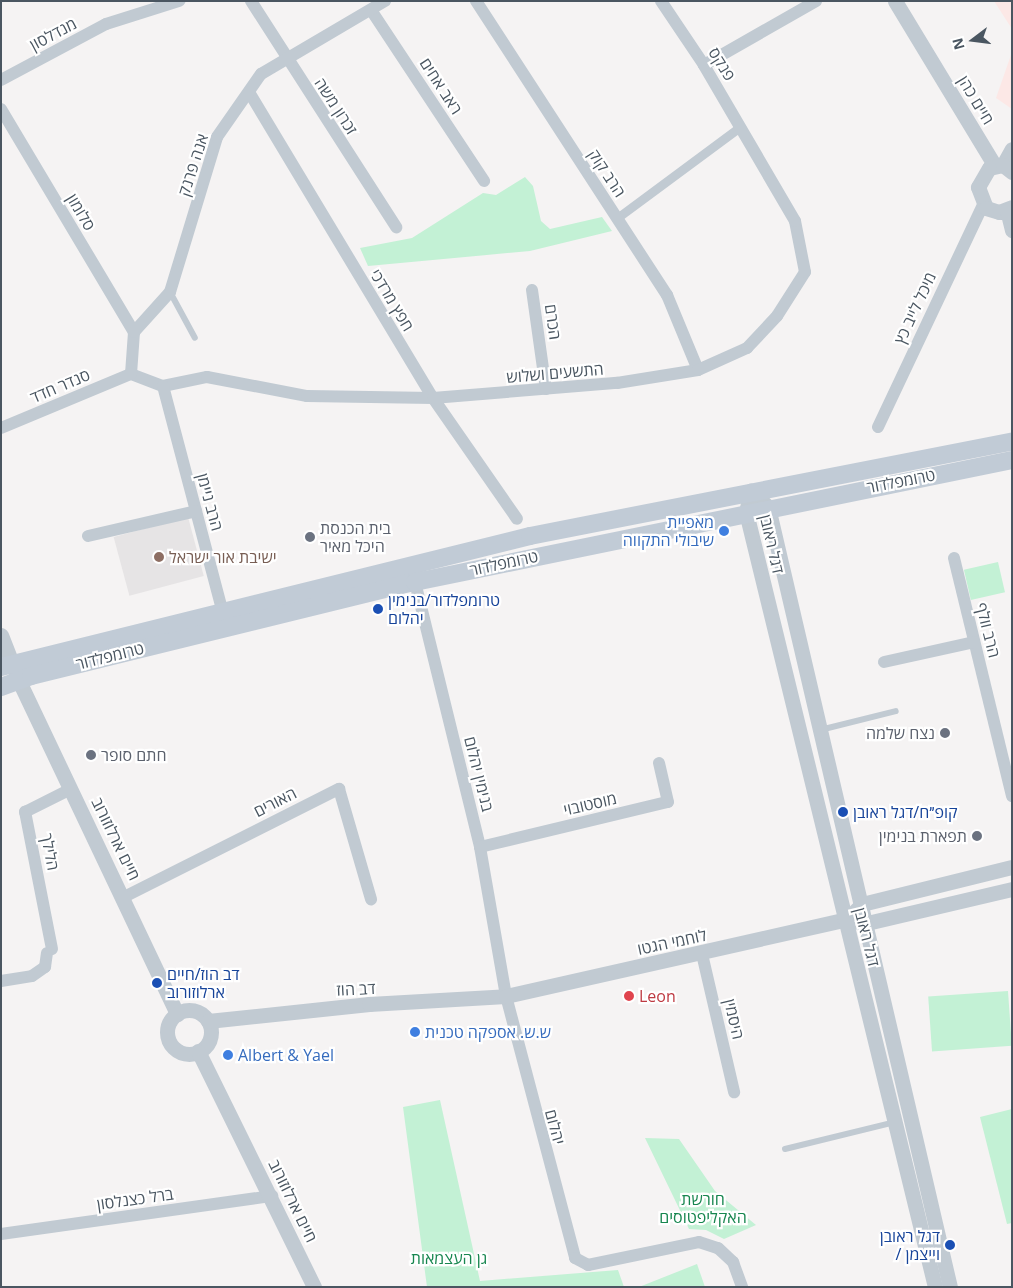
<!DOCTYPE html>
<meta charset="utf-8">
<style>
body{margin:0}
#map{position:relative;width:1013px;height:1288px;overflow:hidden;background:#f5f3f3;font-family:"Open Sans",Heebo,sans-serif}
div>[style]{position:absolute}
.education>*{inset:0;background:#e6e4e5;transform-origin:0 0}
.medical>*{inset:0;background:#fce8e6}
.green>*{inset:0;background:#c3f1d5;transform-origin:0 0}
.service>*{height:6px;margin:-3px;padding:0 3px;transform-origin:3px;border-radius:3px;background:#c1cad2}
.pedestrian>*{height:9px;margin:-4.5px;padding:0 4.5px;transform-origin:4.5px;border-radius:4.5px;background:#c1cad2}
.minor>*{height:12px;margin:-6px;padding:0 6px;transform-origin:6px;border-radius:6px;background:#c1cad2}
.tertiary>*{height:15px;margin:-7.5px;padding:0 7.5px;transform-origin:7.5px;border-radius:7.5px;background:#c1cad2}
.tertiary>.ring{margin:-7.5px;padding:0;box-sizing:content-box;background:none;border:15px solid #c1cad2;border-radius:50%}
.secondary>*{height:18px;margin:-9px;padding:0 9px;transform-origin:9px;border-radius:9px;background:#c1cbd6}
.dots>*{width:14px;height:14px;translate:-50% -50%;box-sizing:border-box;border:2px solid #fff;border-radius:50%}
span{translate:-50% -50%;white-space:nowrap;text-align:center;line-height:1.15;-webkit-text-stroke:4.5px #fff;paint-order:stroke}
.street-label{font-size:16px;color:#4a5661}
.shop-label{font-size:16px;color:#366cbe}
.right{translate:-100% -50%;text-align:right}
.left{translate:0 -50%;text-align:left}
.worship-label{font-size:16px;color:#5b616d}
.education-label{font-size:16px;color:#785e54}
.transit-label{font-size:16px;color:#164399}
.health-label{font-size:16px;color:#be3a42}
.park-label{font-size:16px;color:#17864f}
.frame{position:absolute;inset:0;border:2px solid #4a5661;pointer-events:none}
.north{position:absolute;left:948px;top:15px;width:50px;height:50px;-webkit-text-stroke:4px #fff;paint-order:stroke;rotate:255deg;font-size:14px;font-weight:700;line-height:20px;text-align:center;color:#4a5661}
.north::after{content:'';display:block;margin:auto;width:18px;height:22px;background:#4a5661;clip-path:polygon(50% 0,100% 100%,50% 72%,0 100%)}
</style>
<div id="map">
<div class="education">
<i style="left:188px;top:517px;width:61px;height:77px;rotate:75deg"></i>
</div>
<div class="medical">
<i style="clip-path:polygon(994px 1px,1012px 1px,1012px 29px)"></i>
<i style="clip-path:polygon(1012px 52px,1012px 109px,996px 98px)"></i>
</div>
<div class="green">
<i style="clip-path:polygon(525px 177px,533px 186px,541px 221px,550px 229px,602px 217px,612px 231px,530px 251px,368px 266px,360px 248px,412px 238px,483px 193px,496px 195px)"></i>
<i style="left:998px;top:562px;width:31px;height:35px;rotate:77deg"></i>
<i style="left:1008px;top:991px;width:55px;height:80px;rotate:86deg"></i>
<i style="clip-path:polygon(440px 1100px,480px 1281px,618px 1270px,624px 1287px,427px 1287px,403px 1107px)"></i>
<i style="clip-path:polygon(1012px 1109px,1012px 1223px,1007px 1224px,980px 1117px)"></i>
<i style="clip-path:polygon(645px 1138px,679px 1139px,715px 1191px,756px 1225px,724px 1239px,706px 1230px,689px 1229px)"></i>
<i style="clip-path:polygon(697px 1264px,705px 1287px,639px 1287px)"></i>
</div>
<div class="service">
<i style="left:170px;top:292px;width:52px;rotate:61.5deg"></i>
<i style="left:820px;top:730px;width:78px;rotate:-14deg"></i>
<i style="left:785px;top:1149px;width:113px;rotate:-13.8deg"></i>
</div>
<div class="pedestrian">
<i style="left:617px;top:218px;width:153px;rotate:-36.5deg"></i>
</div>
<div class="minor">
<i style="left:251px;top:1px;width:269px;rotate:57.3deg"></i>
<i style="left:476px;top:1px;width:351px;rotate:57deg"></i>
<i style="left:667px;top:295px;width:81px;rotate:67.5deg"></i>
<i style="left:371px;top:10px;width:205px;rotate:56.5deg"></i>
<i style="left:704px;top:65px;width:129px;rotate:-29.7deg"></i>
<i style="left:1px;top:80px;width:119px;rotate:-28.1deg"></i>
<i style="left:106px;top:24px;width:77px;rotate:-17.5deg"></i>
<i style="left:249px;top:92px;width:357px;rotate:59deg"></i>
<i style="left:433px;top:398px;width:147px;rotate:55.2deg"></i>
<i style="left:1px;top:109px;width:260px;rotate:59.2deg"></i>
<i style="left:532px;top:290px;width:100px;rotate:82deg"></i>
<i style="left:131px;top:374px;width:34px;rotate:21deg"></i>
<i style="left:163px;top:386px;width:45px;rotate:-11.6deg"></i>
<i style="left:207px;top:377px;width:102px;rotate:10.8deg"></i>
<i style="left:307px;top:396px;width:126px;rotate:0.9deg"></i>
<i style="left:433px;top:398px;width:185px;rotate:-4.7deg"></i>
<i style="left:617px;top:383px;width:82px;rotate:-9.1deg"></i>
<i style="left:698px;top:370px;width:54px;rotate:-24.2deg"></i>
<i style="left:747px;top:348px;width:44px;rotate:-46.8deg"></i>
<i style="left:777px;top:316px;width:52px;rotate:-57.5deg"></i>
<i style="left:805px;top:272px;width:52px;rotate:-101.1deg"></i>
<i style="left:795px;top:221px;width:181px;rotate:-120.3deg"></i>
<i style="left:704px;top:65px;width:77px;rotate:-123.9deg"></i>
<i style="left:131px;top:374px;width:42px;rotate:-85.9deg"></i>
<i style="left:134px;top:332px;width:54px;rotate:-48deg"></i>
<i style="left:170px;top:292px;width:162px;rotate:-73.1deg"></i>
<i style="left:217px;top:137px;width:77px;rotate:-55.1deg"></i>
<i style="left:261px;top:74px;width:144px;rotate:-30.5deg"></i>
<i style="left:163px;top:386px;width:242px;rotate:75.2deg"></i>
<i style="left:878px;top:427px;width:246px;rotate:-64.7deg"></i>
<i style="left:1px;top:428px;width:141px;rotate:-22.6deg"></i>
<i style="left:88px;top:536px;width:111px;rotate:-13deg"></i>
<i style="left:954px;top:558px;width:245px;rotate:76.3deg"></i>
<i style="left:418px;top:574px;width:9px;rotate:111deg"></i>
<i style="left:415px;top:582px;width:273px;rotate:76.2deg"></i>
<i style="left:480px;top:847px;width:151px;rotate:80.1deg"></i>
<i style="left:506px;top:996px;width:271px;rotate:75.2deg"></i>
<i style="left:575px;top:1258px;width:15px;rotate:28deg"></i>
<i style="left:588px;top:1265px;width:113px;rotate:-11.7deg"></i>
<i style="left:699px;top:1242px;width:20px;rotate:18deg"></i>
<i style="left:718px;top:1248px;width:21px;rotate:43deg"></i>
<i style="left:733px;top:1262px;width:27px;rotate:70deg"></i>
<i style="left:884px;top:662px;width:92px;rotate:-12.5deg"></i>
<i style="left:480px;top:847px;width:193px;rotate:-13.5deg"></i>
<i style="left:668px;top:802px;width:40px;rotate:-103deg"></i>
<i style="left:124px;top:897px;width:241px;rotate:-26.7deg"></i>
<i style="left:339px;top:789px;width:115px;rotate:73.8deg"></i>
<i style="left:52px;top:949px;width:140px;rotate:-101.1deg"></i>
<i style="left:25px;top:812px;width:51px;rotate:-26.6deg"></i>
<i style="left:702px;top:954px;width:142px;rotate:76.9deg"></i>
<i style="left:1px;top:981px;width:31px;rotate:-9deg"></i>
<i style="left:32px;top:976px;width:16px;rotate:-35deg"></i>
<i style="left:45px;top:967px;width:14px;rotate:-82deg"></i>
<i style="left:1px;top:1234px;width:274px;rotate:-8deg"></i>
</div>
<div class="tertiary">
<i style="left:895px;top:1px;width:193px;rotate:58.8deg"></i>
<i style="left:1003px;top:165px;width:18px;rotate:-61deg"></i>
<i style="left:1012px;top:172px;width:11px;rotate:-142deg"></i>
<i style="left:1003px;top:165px;width:14px;rotate:168deg"></i>
<i style="left:989px;top:168px;width:22px;rotate:120deg"></i>
<i style="left:978px;top:187px;width:22px;rotate:69deg"></i>
<i style="left:986px;top:208px;width:14px;rotate:17deg"></i>
<i style="left:999px;top:212px;width:14px;rotate:-21deg"></i>
<i style="left:1007px;top:210px;width:21px;rotate:76deg"></i>
<i style="left:1px;top:635px;width:49px;rotate:68.6deg"></i>
<i style="left:19px;top:681px;width:369px;rotate:64.6deg"></i>
<i style="left:855px;top:911px;width:10px;rotate:-45deg"></i>
<i style="left:862px;top:904px;width:154px;rotate:-13.9deg"></i>
<i class="ring" style="left:167px;top:1010px;width:29px;height:29px"></i>
<i style="left:208px;top:1021px;width:162px;rotate:-6deg"></i>
<i style="left:369px;top:1004px;width:137px;rotate:-3.3deg"></i>
<i style="left:506px;top:996px;width:346px;rotate:-12.7deg"></i>
<i style="left:844px;top:920px;width:23px;rotate:7deg"></i>
<i style="left:867px;top:923px;width:149px;rotate:-13.2deg"></i>
<i style="left:198px;top:1051px;width:263px;rotate:63.8deg"></i>
<i style="left:935px;top:1287px;width:798px;rotate:-103.71deg"></i>
<i style="left:746px;top:512px;width:22px;rotate:-77deg"></i>
<i style="left:751px;top:491px;width:23px;rotate:43deg"></i>
<i style="left:768px;top:507px;width:801px;rotate:76.87deg"></i>
</div>
<div class="secondary">
<i style="left:1px;top:667px;width:545px;rotate:-13.91deg"></i>
<i style="left:530px;top:536px;width:491px;rotate:-11.1deg"></i>
<i style="left:1px;top:687px;width:32px;rotate:-20deg"></i>
<i style="left:31px;top:676px;width:395px;rotate:-13.8deg"></i>
<i style="left:415px;top:582px;width:609px;rotate:-11.55deg"></i>
</div>
<div class="dots">
<i style="left:724px;top:531px;background:#3f7fe0"></i>
<i style="left:310px;top:537px;background:#6b7280"></i>
<i style="left:159px;top:557px;background:#8d6e63"></i>
<i style="left:378px;top:609px;background:#1a4fb4"></i>
<i style="left:945px;top:733px;background:#6b7280"></i>
<i style="left:91px;top:755px;background:#6b7280"></i>
<i style="left:843px;top:812px;background:#1a4fb4"></i>
<i style="left:977px;top:836px;background:#6b7280"></i>
<i style="left:157px;top:983px;background:#1a4fb4"></i>
<i style="left:629px;top:996px;background:#e0444e"></i>
<i style="left:415px;top:1032px;background:#3f7fe0"></i>
<i style="left:228px;top:1055px;background:#3f7fe0"></i>
<i style="left:950px;top:1245px;background:#1a4fb4"></i>
</div>
<div class="street-label">
<span style="left:53px;top:34px;rotate:-28deg">מנדלסון</span>
<span style="left:722px;top:64px;rotate:58deg">פנקס</span>
<span style="left:441px;top:86px;rotate:57deg">ראב אחים</span>
<span style="left:976px;top:100px;rotate:59deg">חיים כהן</span>
<span style="left:336px;top:106px;rotate:57deg">זכרון משה</span>
<span style="left:193px;top:165px;rotate:-72deg">אנה פרנק</span>
<span style="left:607px;top:173px;rotate:57deg">הרב קוק</span>
<span style="left:81px;top:212px;rotate:59deg">סלומון</span>
<span style="left:392px;top:300px;rotate:59deg">חפץ מרדכי</span>
<span style="left:915px;top:308px;rotate:-65deg">מיכל לייב כץ</span>
<span style="left:553px;top:322px;rotate:82deg">הכרם</span>
<span style="left:555px;top:373px;rotate:-5deg">התשעים ושלוש</span>
<span style="left:60px;top:386px;rotate:-23deg">סנדר חדד</span>
<span style="left:901px;top:481px;rotate:-11deg">טרומפלדור</span>
<span style="left:210px;top:502px;rotate:75deg">הרב ניימן</span>
<span style="left:772px;top:544px;rotate:77deg">דגל ראובן</span>
<span style="left:504px;top:563px;rotate:-12deg">טרומפלדור</span>
<span style="left:988px;top:630px;rotate:76deg">הרב וולף</span>
<span style="left:110px;top:656px;rotate:-14deg">טרומפלדור</span>
<span style="left:479px;top:774px;rotate:76deg">בנימין יהלום</span>
<span style="left:275px;top:802px;rotate:-27deg">האורים</span>
<span style="left:590px;top:804px;rotate:-13deg">מוסטובוי</span>
<span style="left:116px;top:839px;rotate:64deg">חיים ארלוזורוב</span>
<span style="left:50px;top:852px;rotate:79deg">הלילך</span>
<span style="left:867px;top:937px;rotate:76deg">דגל ראובן</span>
<span style="left:672px;top:942px;rotate:-12deg">לוחמי הגטו</span>
<span style="left:356px;top:989px;rotate:-3deg">דב הוז</span>
<span style="left:734px;top:1019px;rotate:77deg">היסמין</span>
<span style="left:555px;top:1127px;rotate:75deg">יהלום</span>
<span style="left:135px;top:1199px;rotate:-8deg">ברל כצנלסון</span>
<span style="left:293px;top:1201px;rotate:64deg">חיים ארלוזורוב</span>
</div>
<div class="shop-label">
<span class="right" style="left:714px;top:531px">מאפיית<br>שיבולי התקווה</span>
<span class="left" style="left:425px;top:1032px">ש.ש. אספקה טכנית</span>
<span class="left" style="left:238px;top:1055px">Albert &amp; Yael</span>
</div>
<div class="worship-label">
<span class="left" style="left:320px;top:537px">בית הכנסת<br>היכל מאיר</span>
<span class="right" style="left:935px;top:733px">נצח שלמה</span>
<span class="left" style="left:101px;top:755px">חתם סופר</span>
<span class="right" style="left:967px;top:836px">תפארת בנימין</span>
</div>
<div class="education-label">
<span class="left" style="left:169px;top:557px">ישיבת אור ישראל</span>
</div>
<div class="transit-label">
<span class="left" style="left:388px;top:609px">טרומפלדור/בנימין<br>יהלום</span>
<span class="left" style="left:853px;top:812px">קופ״ח/דגל ראובן</span>
<span class="left" style="left:167px;top:983px">דב הוז/חיים<br>ארלוזורוב</span>
<span class="right" style="left:940px;top:1245px">דגל ראובן<br>/ וייצמן</span>
</div>
<div class="health-label">
<span class="left" style="left:639px;top:996px">Leon</span>
</div>
<div class="park-label">
<span style="left:703px;top:1208px">חורשת<br>האקליפטוסים</span>
<span style="left:449px;top:1258px">גן העצמאות</span>
</div>
<div class="frame"></div>
<div class="north">N</div>
</div>
